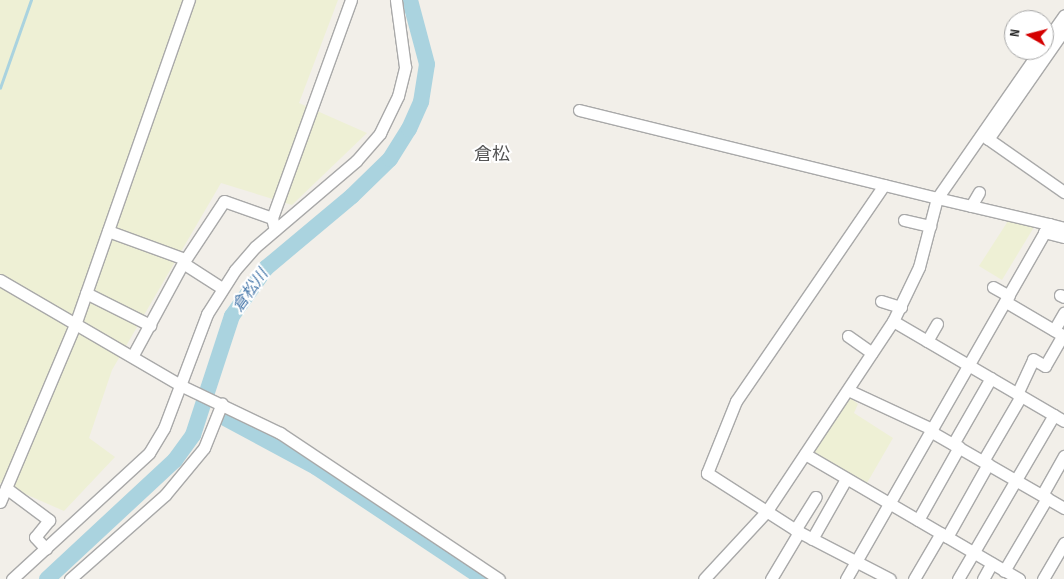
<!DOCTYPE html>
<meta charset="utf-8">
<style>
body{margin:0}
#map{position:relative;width:1064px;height:579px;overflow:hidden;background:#f2efe9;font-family:"Sofia Sans Condensed","Noto Sans JP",sans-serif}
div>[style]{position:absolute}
.farmland>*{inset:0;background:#eef0d5}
.stream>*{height:2.5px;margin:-1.25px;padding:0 1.25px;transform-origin:1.25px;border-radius:1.25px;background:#aad3df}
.river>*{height:16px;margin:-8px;padding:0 8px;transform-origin:8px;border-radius:8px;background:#aad3df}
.roads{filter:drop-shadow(1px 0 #a9a9a9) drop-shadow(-1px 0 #a9a9a9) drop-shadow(0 1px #a9a9a9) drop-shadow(0 -1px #a9a9a9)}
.street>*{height:11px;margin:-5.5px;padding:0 5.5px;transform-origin:5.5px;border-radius:5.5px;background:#fff}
span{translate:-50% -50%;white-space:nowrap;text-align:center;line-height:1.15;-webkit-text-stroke:4px #fff;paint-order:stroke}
.water-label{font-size:16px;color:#4a7aab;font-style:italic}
.quarter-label{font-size:18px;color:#555}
.north{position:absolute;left:1004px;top:10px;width:50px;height:50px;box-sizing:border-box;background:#fff;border:1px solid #a7a7a7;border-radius:50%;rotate:278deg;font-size:14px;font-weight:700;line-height:20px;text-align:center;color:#222}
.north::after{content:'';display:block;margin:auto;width:18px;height:22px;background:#d40000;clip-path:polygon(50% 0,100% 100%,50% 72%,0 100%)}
</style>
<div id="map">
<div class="farmland">
<i style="clip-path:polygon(0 0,338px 0,299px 103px,367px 133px,292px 205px,221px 183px,112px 370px,89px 438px,115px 457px,64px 511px,0 483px)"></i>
<i style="clip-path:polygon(1008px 221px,1034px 227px,1002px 280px,979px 266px)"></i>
<i style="clip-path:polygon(849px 397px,858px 404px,854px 413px,893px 438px,867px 483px,814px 452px)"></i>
</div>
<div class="stream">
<i style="left:0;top:88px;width:93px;rotate:-70.6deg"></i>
</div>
<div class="river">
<i style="left:223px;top:417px;width:106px;rotate:28.3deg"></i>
<i style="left:316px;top:467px;width:202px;rotate:33.7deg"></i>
<i style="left:47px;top:579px;width:175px;rotate:-42.9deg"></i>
<i style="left:175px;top:460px;width:31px;rotate:-54deg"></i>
<i style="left:193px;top:435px;width:125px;rotate:-71.9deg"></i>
<i style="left:232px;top:316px;width:59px;rotate:-54.7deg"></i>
<i style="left:266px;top:268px;width:112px;rotate:-39.9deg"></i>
<i style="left:352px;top:196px;width:53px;rotate:-44.2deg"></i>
<i style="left:390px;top:159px;width:36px;rotate:-58deg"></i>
<i style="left:409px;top:129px;width:30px;rotate:-66deg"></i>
<i style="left:421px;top:102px;width:38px;rotate:-81deg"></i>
<i style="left:427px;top:64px;width:66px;rotate:-104.9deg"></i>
</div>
<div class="roads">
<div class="street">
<i style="left:1044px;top:44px;width:35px;rotate:-55deg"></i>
<i style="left:1040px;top:50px;width:180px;rotate:124.8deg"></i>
<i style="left:937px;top:198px;width:115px;rotate:13.1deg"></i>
<i style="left:579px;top:110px;width:369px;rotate:13.8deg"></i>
<i style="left:937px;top:198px;width:71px;rotate:104.6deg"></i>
<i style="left:919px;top:267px;width:60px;rotate:115.7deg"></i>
<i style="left:893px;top:321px;width:229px;rotate:123.6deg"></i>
<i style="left:766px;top:512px;width:91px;rotate:132.8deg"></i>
<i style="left:984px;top:136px;width:98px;rotate:35deg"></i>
<i style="left:988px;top:139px;width:133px;rotate:-55.1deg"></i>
<i style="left:884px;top:185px;width:262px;rotate:124.4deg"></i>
<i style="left:736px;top:401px;width:78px;rotate:111.9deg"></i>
<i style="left:707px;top:473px;width:109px;rotate:32.7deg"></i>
<i style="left:799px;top:532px;width:102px;rotate:27.3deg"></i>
<i style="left:971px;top:206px;width:16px;rotate:-60deg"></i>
<i style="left:904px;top:220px;width:27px;rotate:13deg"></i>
<i style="left:275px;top:230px;width:12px;rotate:-104deg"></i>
<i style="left:272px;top:218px;width:232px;rotate:-70.1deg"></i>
<i style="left:108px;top:231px;width:82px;rotate:20deg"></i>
<i style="left:1044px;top:232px;width:21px;rotate:14deg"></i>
<i style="left:183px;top:263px;width:46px;rotate:32.7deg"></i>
<i style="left:0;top:280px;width:211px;rotate:30.2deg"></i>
<i style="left:182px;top:386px;width:109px;rotate:25.6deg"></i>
<i style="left:280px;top:433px;width:263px;rotate:33.7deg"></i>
<i style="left:993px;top:287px;width:18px;rotate:29deg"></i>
<i style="left:86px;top:293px;width:72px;rotate:26.6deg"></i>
<i style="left:1060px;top:295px;width:4px;rotate:27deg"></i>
<i style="left:881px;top:301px;width:21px;rotate:17deg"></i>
<i style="left:1006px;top:302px;width:67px;rotate:30.4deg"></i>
<i style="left:893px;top:321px;width:198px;rotate:30.3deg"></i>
<i style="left:1054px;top:330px;width:20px;rotate:-60deg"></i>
<i style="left:848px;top:336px;width:29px;rotate:35deg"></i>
<i style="left:927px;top:341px;width:20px;rotate:-60deg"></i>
<i style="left:133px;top:355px;width:105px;rotate:-61.5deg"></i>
<i style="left:183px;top:263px;width:74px;rotate:-56.5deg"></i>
<i style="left:224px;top:201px;width:51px;rotate:19.5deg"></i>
<i style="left:848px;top:390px;width:93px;rotate:24.9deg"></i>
<i style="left:1017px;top:394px;width:38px;rotate:-65deg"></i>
<i style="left:1033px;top:359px;width:14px;rotate:30deg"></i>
<i style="left:1045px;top:366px;width:36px;rotate:-60deg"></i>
<i style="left:930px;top:431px;width:155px;rotate:29.9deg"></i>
<i style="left:953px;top:444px;width:76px;rotate:-60.1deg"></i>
<i style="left:805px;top:454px;width:248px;rotate:30.3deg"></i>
<i style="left:983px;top:461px;width:75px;rotate:-59.7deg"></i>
<i style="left:6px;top:488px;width:54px;rotate:36.7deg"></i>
<i style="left:49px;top:520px;width:22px;rotate:129deg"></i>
<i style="left:35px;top:537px;width:16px;rotate:47deg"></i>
<i style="left:1042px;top:495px;width:45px;rotate:-60.6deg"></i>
<i style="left:0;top:502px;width:195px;rotate:-67.1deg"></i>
<i style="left:76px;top:322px;width:341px;rotate:-70.7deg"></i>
<i style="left:918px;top:520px;width:84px;rotate:-60.7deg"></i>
<i style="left:795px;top:530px;width:39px;rotate:-58deg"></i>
<i style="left:947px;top:537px;width:84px;rotate:-60.7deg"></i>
<i style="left:812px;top:539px;width:69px;rotate:-60.5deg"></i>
<i style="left:1004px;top:571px;width:85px;rotate:-59.5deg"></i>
<i style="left:12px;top:579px;width:186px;rotate:-42.6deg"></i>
<i style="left:149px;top:453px;width:29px;rotate:-59deg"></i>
<i style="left:164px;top:428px;width:122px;rotate:-69.3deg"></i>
<i style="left:207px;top:314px;width:52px;rotate:-57.5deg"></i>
<i style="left:235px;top:270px;width:30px;rotate:-49deg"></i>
<i style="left:255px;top:247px;width:133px;rotate:-40.4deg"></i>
<i style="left:356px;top:161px;width:37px;rotate:-49deg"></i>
<i style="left:380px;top:133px;width:41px;rotate:-64.1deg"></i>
<i style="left:398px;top:96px;width:30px;rotate:-76deg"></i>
<i style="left:405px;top:67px;width:68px;rotate:-97.7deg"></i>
<i style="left:70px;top:579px;width:127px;rotate:-41.5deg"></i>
<i style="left:165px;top:495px;width:61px;rotate:-50.3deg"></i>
<i style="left:204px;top:448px;width:48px;rotate:-68.2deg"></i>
<i style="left:771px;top:579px;width:55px;rotate:-59.2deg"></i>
<i style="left:846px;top:579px;width:409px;rotate:-60.2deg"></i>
<i style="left:1049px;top:224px;width:16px;rotate:15deg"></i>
<i style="left:914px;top:579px;width:53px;rotate:-59.6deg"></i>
<i style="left:958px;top:579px;width:190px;rotate:-59.7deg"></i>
<i style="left:983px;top:579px;width:18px;rotate:-61deg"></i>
<i style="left:1043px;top:579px;width:42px;rotate:-59.7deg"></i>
</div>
</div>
<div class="water-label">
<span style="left:251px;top:291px;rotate:-54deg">倉松川</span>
</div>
<div class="quarter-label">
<span style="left:492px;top:155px">倉松</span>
</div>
<div class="north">N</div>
</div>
